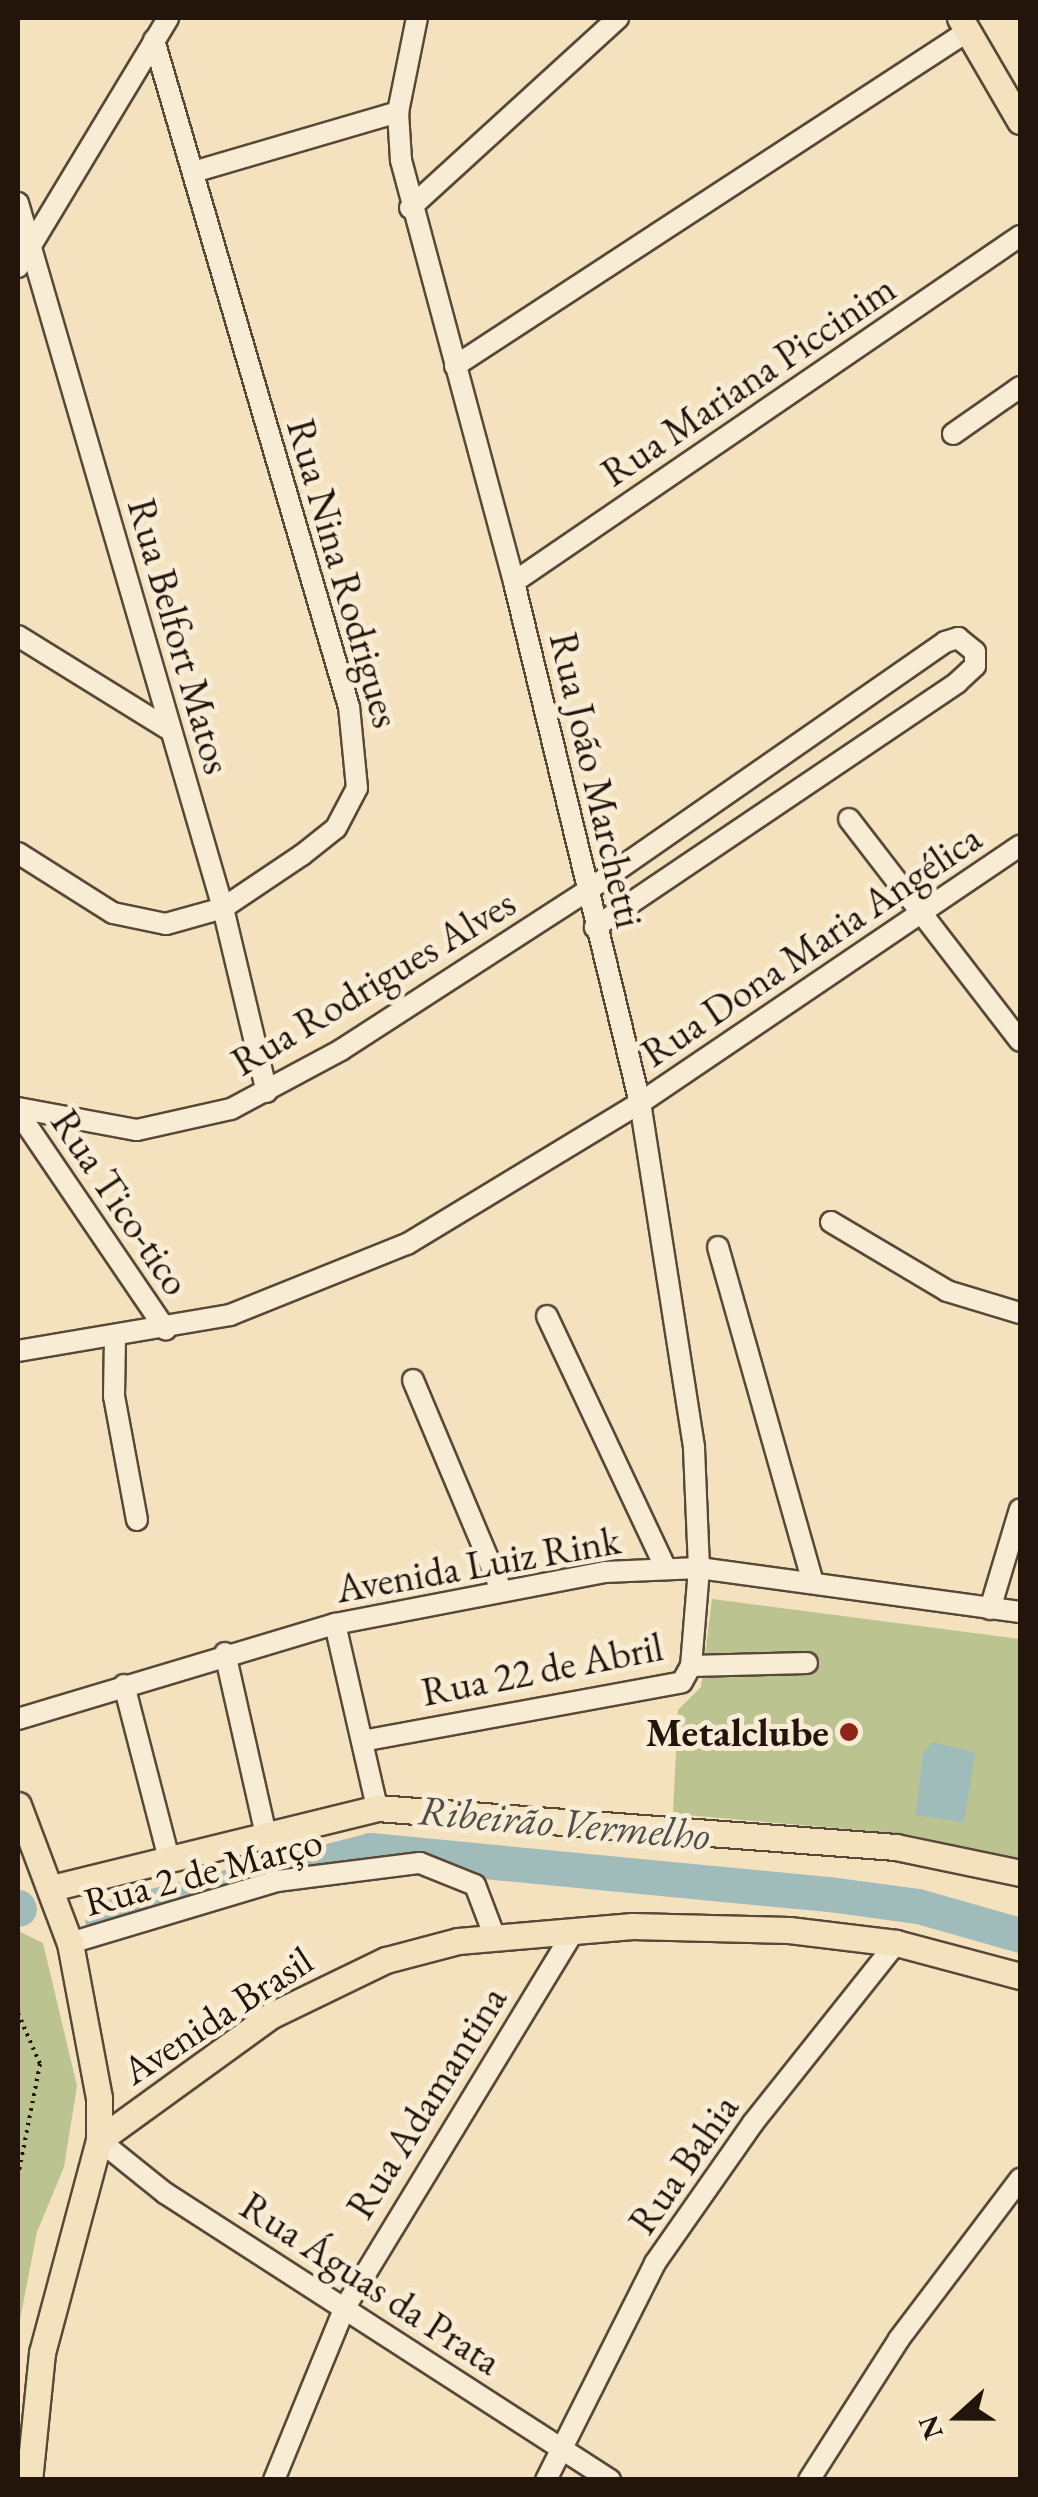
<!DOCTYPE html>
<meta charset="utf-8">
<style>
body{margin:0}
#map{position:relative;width:1038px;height:2497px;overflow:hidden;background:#f4e1be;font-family:"EB Garamond",serif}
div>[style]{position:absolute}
.green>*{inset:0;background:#bbc391}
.water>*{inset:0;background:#9fbbba}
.river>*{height:35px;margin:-17.5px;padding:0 17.5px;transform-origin:17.5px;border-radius:17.5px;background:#9fbbba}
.path>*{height:4px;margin-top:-2px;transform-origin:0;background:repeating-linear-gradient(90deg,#24150c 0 2.5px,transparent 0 7.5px)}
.roads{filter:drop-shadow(2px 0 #584838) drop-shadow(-2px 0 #584838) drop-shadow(0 2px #584838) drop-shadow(0 -2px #584838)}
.minor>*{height:20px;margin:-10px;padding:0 10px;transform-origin:10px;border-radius:10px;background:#f8ecd5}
.major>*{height:25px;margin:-12.5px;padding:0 12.5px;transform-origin:12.5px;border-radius:12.5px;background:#f4e1be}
.dots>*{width:28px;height:28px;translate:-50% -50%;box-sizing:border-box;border:5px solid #f8ecd5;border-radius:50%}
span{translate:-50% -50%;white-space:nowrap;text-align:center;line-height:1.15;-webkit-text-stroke:10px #f8ecd5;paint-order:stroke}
.street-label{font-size:40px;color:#24150c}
.poi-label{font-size:40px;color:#24150c;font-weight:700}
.right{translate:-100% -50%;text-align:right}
.water-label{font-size:42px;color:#4f4f49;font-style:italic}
.frame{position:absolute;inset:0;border:20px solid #24150c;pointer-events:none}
.north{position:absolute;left:908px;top:2367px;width:100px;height:100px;-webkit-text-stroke:8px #f8ecd5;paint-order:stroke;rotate:249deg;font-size:28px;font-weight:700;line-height:40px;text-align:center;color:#24150c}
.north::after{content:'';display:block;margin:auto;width:35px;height:45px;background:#24150c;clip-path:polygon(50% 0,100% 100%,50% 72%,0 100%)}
</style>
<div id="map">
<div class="green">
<i style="clip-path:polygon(712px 1599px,1020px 1639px,1020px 1860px,906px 1834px,673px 1814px,678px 1710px,701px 1687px)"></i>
<i style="clip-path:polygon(18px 1931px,43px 1943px,77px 2086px,64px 2167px,37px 2232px,18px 2330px)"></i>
</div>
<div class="water">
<i style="clip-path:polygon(933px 1742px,975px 1753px,964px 1822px,916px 1815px,923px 1752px)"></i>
</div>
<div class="river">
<i style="left:18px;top:1907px;width:2px;rotate:63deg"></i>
<i style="left:102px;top:1919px;width:277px;rotate:-14.4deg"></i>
<i style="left:370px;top:1850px;width:461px;rotate:5.5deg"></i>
<i style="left:829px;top:1894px;width:90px;rotate:7.7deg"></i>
<i style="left:918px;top:1906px;width:106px;rotate:15.9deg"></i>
</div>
<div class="path">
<i style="left:18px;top:2013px;width:56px;rotate:66.7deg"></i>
<i style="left:40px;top:2064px;width:114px;rotate:101.1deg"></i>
</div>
<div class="roads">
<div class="minor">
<i style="left:193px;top:172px;width:214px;rotate:-16.3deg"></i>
<i style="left:18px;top:203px;width:734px;rotate:73.79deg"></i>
<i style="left:223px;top:908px;width:189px;rotate:76.6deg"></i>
<i style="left:410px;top:208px;width:282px;rotate:-42.4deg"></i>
<i style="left:18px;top:267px;width:291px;rotate:-58.9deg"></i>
<i style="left:455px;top:366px;width:613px;rotate:-33.15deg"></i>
<i style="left:953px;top:434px;width:82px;rotate:-35deg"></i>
<i style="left:514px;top:582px;width:613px;rotate:-34.36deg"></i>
<i style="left:18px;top:636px;width:180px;rotate:31.8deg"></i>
<i style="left:849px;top:819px;width:280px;rotate:52.4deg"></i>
<i style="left:18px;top:853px;width:112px;rotate:32.3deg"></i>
<i style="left:113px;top:913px;width:54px;rotate:11.7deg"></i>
<i style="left:166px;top:924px;width:59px;rotate:-15.7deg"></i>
<i style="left:223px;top:908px;width:95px;rotate:-33.9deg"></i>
<i style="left:302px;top:855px;width:43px;rotate:-38.5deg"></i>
<i style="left:336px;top:828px;width:45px;rotate:-62.3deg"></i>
<i style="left:357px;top:788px;width:81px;rotate:-95.6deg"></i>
<i style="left:349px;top:707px;width:695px;rotate:-106.3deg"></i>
<i style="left:18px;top:1108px;width:121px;rotate:10.5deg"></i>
<i style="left:137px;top:1130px;width:96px;rotate:-12.6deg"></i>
<i style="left:231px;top:1109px;width:125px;rotate:-28.2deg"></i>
<i style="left:341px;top:1050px;width:289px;rotate:-32.9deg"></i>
<i style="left:584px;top:893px;width:440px;rotate:-34.8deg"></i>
<i style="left:945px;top:642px;width:14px;rotate:-17deg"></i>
<i style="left:958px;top:638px;width:22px;rotate:39deg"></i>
<i style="left:975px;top:652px;width:14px;rotate:90deg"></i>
<i style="left:975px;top:666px;width:25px;rotate:137deg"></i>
<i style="left:957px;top:683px;width:437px;rotate:146deg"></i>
<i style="left:18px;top:1112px;width:263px;rotate:55.8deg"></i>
<i style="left:831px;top:1222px;width:135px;rotate:30.7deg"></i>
<i style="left:947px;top:1291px;width:76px;rotate:16.8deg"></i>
<i style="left:718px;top:1247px;width:348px;rotate:74.2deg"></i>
<i style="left:547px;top:1316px;width:277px;rotate:64.8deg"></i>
<i style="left:115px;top:1338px;width:58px;rotate:91deg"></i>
<i style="left:114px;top:1396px;width:126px;rotate:79.5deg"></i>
<i style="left:18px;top:1351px;width:215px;rotate:-9.6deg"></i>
<i style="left:230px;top:1315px;width:191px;rotate:-21.9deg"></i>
<i style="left:407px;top:1244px;width:272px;rotate:-31.2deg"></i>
<i style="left:640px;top:1103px;width:459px;rotate:-34.1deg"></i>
<i style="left:413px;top:1380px;width:225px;rotate:67.2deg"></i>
<i style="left:990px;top:1609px;width:104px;rotate:-73.3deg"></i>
<i style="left:335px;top:1624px;width:189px;rotate:77.1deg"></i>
<i style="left:225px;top:1653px;width:181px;rotate:77.3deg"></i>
<i style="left:691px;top:1666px;width:116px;rotate:-1.5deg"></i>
<i style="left:124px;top:1685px;width:176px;rotate:75.5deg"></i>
<i style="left:18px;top:1719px;width:331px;rotate:-16.7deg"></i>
<i style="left:335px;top:1624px;width:275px;rotate:-10.9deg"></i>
<i style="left:605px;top:1572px;width:94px;rotate:-2.4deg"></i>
<i style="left:699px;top:1568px;width:324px;rotate:7.8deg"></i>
<i style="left:362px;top:1741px;width:325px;rotate:-10.4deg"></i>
<i style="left:682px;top:1682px;width:18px;rotate:-61deg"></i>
<i style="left:691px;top:1666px;width:98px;rotate:-85.3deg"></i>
<i style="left:699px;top:1568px;width:121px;rotate:-92.4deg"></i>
<i style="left:694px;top:1447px;width:348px;rotate:-98.9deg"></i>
<i style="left:640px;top:1103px;width:536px;rotate:-103.6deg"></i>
<i style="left:514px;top:582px;width:437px;rotate:-105deg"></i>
<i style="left:401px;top:160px;width:48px;rotate:-93.6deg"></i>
<i style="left:398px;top:112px;width:96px;rotate:-78.6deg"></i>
<i style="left:70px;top:1943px;width:216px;rotate:-16.7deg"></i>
<i style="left:277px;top:1881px;width:144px;rotate:-7.2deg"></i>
<i style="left:420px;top:1863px;width:59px;rotate:21.8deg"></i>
<i style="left:475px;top:1885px;width:53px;rotate:69.2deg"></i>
<i style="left:99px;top:2140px;width:85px;rotate:38.8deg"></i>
<i style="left:165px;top:2193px;width:530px;rotate:32.82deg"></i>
<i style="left:274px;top:2480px;width:185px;rotate:-67.7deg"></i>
<i style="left:344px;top:2309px;width:443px;rotate:-58.7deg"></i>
<i style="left:546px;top:2480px;width:243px;rotate:-63.3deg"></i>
<i style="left:655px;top:2263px;width:171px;rotate:-55deg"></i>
<i style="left:753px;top:2123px;width:230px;rotate:-51.5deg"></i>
<i style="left:809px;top:2480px;width:167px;rotate:-57.4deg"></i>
<i style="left:899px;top:2339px;width:201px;rotate:-52.9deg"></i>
</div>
<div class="major">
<i style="left:960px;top:18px;width:119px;rotate:59.8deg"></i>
<i style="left:18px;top:1805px;width:147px;rotate:69.4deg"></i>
<i style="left:70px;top:1943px;width:158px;rotate:79.4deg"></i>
<i style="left:99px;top:2098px;width:42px;rotate:90deg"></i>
<i style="left:99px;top:2140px;width:220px;rotate:105deg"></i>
<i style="left:42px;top:2353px;width:128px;rotate:95.8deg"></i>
<i style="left:52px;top:1888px;width:335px;rotate:-13.8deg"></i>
<i style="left:377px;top:1808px;width:520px;rotate:4.3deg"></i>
<i style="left:896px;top:1847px;width:127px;rotate:11.8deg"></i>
<i style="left:99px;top:2140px;width:211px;rotate:-35.9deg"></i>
<i style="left:270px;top:2016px;width:129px;rotate:-25.8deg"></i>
<i style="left:386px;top:1960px;width:74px;rotate:-14.8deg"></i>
<i style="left:458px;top:1941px;width:175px;rotate:-4.9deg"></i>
<i style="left:632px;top:1926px;width:157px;rotate:1.5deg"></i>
<i style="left:789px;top:1930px;width:108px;rotate:6.9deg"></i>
<i style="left:896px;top:1943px;width:128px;rotate:14.9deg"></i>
</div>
</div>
<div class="dots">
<i style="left:849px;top:1732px;background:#8f2418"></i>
</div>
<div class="street-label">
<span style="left:748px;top:380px;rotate:-34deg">Rua Mariana Piccinim</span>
<span style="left:344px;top:573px;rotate:74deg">Rua Nina Rodrigues</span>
<span style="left:180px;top:636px;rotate:74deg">Rua Belfort Matos</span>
<span style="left:597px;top:780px;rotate:77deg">Rua João Marchetti</span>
<span style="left:811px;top:945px;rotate:-34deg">Rua Dona Maria Angélica</span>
<span style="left:373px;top:982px;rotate:-31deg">Rua Rodrigues Alves</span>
<span style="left:121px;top:1202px;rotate:56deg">Rua Tico-tico</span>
<span style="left:478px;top:1564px;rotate:-10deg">Avenida Luiz Rink</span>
<span style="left:542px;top:1669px;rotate:-11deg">Rua 22 de Abril</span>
<span style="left:203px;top:1871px;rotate:-15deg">Rua 2 de Março</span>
<span style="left:217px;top:2015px;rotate:-33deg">Avenida Brasil</span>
<span style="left:426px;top:2102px;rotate:-58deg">Rua Adamantina</span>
<span style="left:683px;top:2164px;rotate:-55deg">Rua Bahia</span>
<span style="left:371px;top:2283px;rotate:33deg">Rua Águas da Prata</span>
</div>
<div class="poi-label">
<span class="right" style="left:829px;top:1732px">Metalclube</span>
</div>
<div class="water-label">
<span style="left:564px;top:1823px;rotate:5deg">Ribeirão Vermelho</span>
</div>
<div class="frame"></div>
<div class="north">N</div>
</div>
